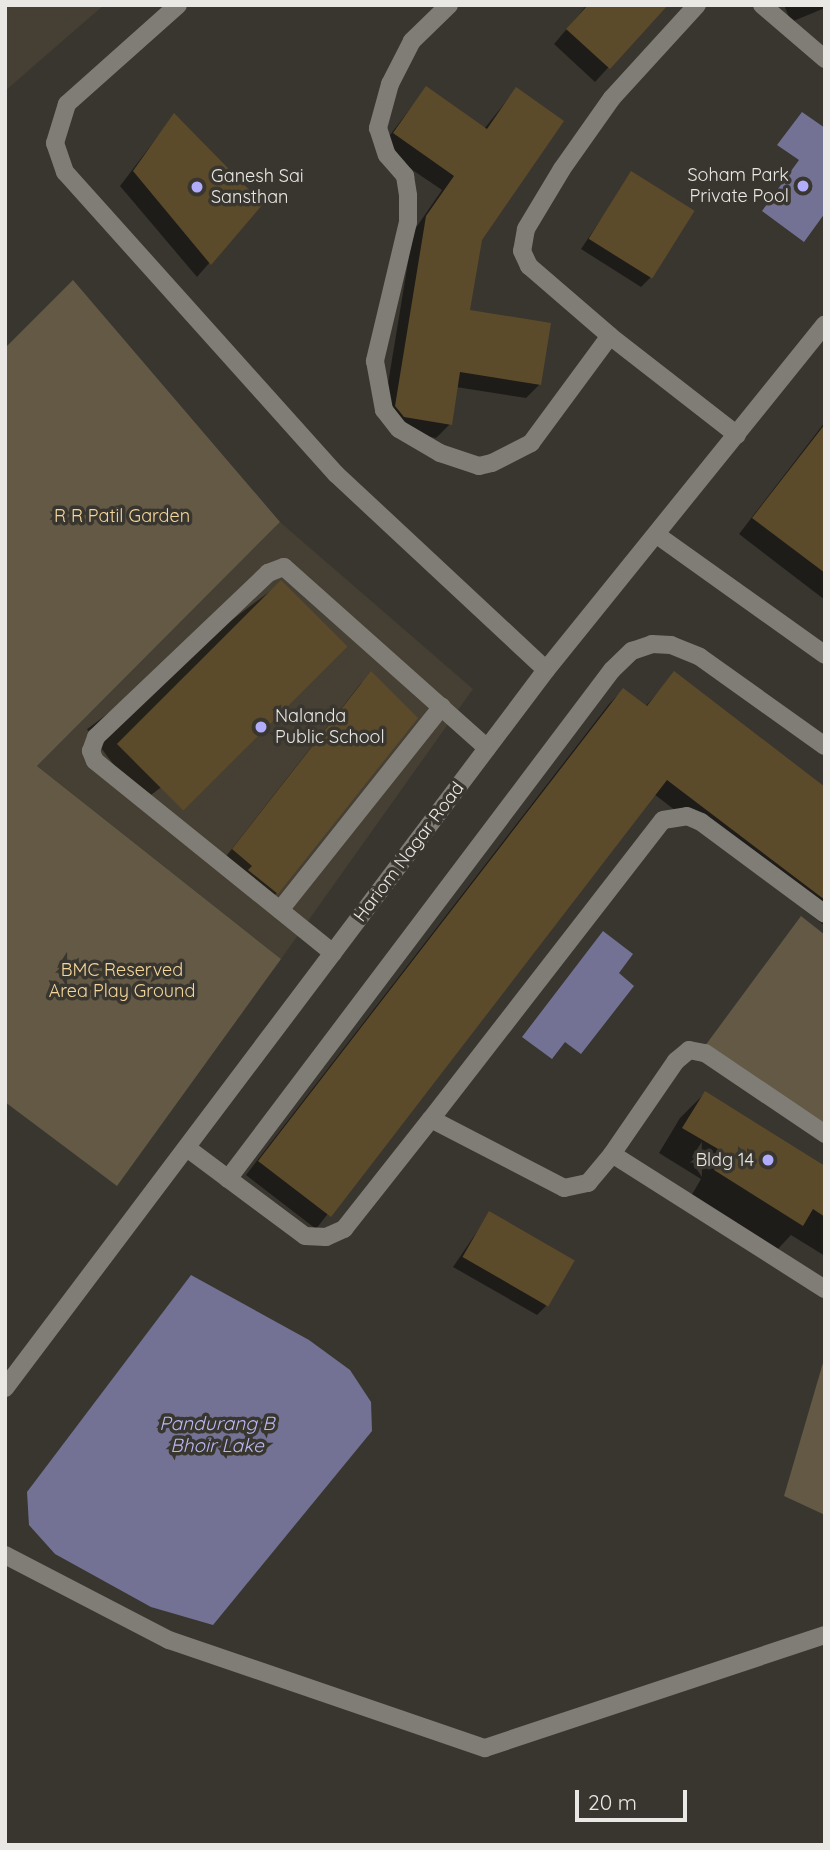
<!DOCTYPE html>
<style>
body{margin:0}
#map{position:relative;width:830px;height:1850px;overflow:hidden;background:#393630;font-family:Quicksand,sans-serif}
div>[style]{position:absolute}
.built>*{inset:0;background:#453f34}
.green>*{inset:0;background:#635945}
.water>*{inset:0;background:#737294}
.shadow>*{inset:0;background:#0007;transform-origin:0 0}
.building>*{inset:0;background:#5c4b2a;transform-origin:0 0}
.minor>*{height:18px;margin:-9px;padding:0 9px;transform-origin:9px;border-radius:9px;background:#807d76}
.dots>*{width:19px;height:19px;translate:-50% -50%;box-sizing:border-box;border:4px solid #393630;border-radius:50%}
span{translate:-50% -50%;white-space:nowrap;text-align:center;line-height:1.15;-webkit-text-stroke:7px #393630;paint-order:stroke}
.poi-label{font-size:18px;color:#eae8e4}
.right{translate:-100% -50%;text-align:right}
.left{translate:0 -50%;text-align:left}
.park-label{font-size:18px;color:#f5d79b}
.street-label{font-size:18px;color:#eae8e4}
.water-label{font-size:19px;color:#bbb9f5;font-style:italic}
.frame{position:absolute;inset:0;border:7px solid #eae8e4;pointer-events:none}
.scale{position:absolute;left:575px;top:1790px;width:112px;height:32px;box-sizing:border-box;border:4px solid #eae8e4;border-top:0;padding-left:9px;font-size:21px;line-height:24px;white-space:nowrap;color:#eae8e4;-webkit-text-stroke:5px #393630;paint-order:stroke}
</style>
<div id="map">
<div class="built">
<i style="clip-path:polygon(5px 5px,104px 5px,5px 91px)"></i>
<i style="clip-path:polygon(280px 522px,473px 689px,281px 959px,37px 766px)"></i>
</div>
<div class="green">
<i style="clip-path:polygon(73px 280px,280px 522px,37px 766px,281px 959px,117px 1186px,5px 1102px,5px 348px)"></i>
<i style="clip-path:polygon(801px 916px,825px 935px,825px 1133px,699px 1054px)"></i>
<i style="clip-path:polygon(825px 1356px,825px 1515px,784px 1496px)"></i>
</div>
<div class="water">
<i style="clip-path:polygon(802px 112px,825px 128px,825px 213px,804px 242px,762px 211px,799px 160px,777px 145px)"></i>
<i style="clip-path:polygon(603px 931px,633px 954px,619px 973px,634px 986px,581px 1054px,565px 1042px,552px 1059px,522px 1037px)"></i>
<i style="clip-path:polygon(191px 1275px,309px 1340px,350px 1370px,371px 1402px,372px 1431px,213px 1625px,151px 1607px,55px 1554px,29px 1525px,27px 1492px)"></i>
</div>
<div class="shadow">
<i style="clip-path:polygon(665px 5px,595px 82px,554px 44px,587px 5px)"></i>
<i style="clip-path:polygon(784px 5px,825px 5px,825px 8px,791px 22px)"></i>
<i style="clip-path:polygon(426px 88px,484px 129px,516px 89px,480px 239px,468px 311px,540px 384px,526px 398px,456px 387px,450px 424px,436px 438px,390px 430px,382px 420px,413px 232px,442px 190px,380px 148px)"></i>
<i style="clip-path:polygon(174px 115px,261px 204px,197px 277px,120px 186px)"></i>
<i style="clip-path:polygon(632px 173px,651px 277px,641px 287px,581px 249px)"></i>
<i style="clip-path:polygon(825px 422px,825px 600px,739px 534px)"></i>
<i style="left:281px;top:583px;width:91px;height:243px;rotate:53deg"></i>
<i style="clip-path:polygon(675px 673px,825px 789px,825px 926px,654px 794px,316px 1229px,246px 1175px,609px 704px,623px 690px,645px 707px)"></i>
<i style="clip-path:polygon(362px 682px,277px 893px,267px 902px,224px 859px)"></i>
<i style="clip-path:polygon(705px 1093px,825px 1168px,825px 1256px,791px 1235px,777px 1250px,691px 1196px,701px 1179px,659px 1153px,680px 1118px)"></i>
<i style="clip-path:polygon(489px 1214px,546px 1306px,537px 1315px,453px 1267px)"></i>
</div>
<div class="building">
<i style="clip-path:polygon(588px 5px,668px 5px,610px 69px,566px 29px)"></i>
<i style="clip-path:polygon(426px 86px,487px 129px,516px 87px,564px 121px,482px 240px,470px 310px,551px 323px,541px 385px,460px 372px,452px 425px,404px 417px,395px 406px,426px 216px,454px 176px,393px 133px)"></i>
<i style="clip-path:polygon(174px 113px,263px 204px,211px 265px,133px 171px)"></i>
<i style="left:631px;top:171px;width:75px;height:80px;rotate:32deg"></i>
<i style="clip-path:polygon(825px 424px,825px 573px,752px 518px)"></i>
<i style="left:281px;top:580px;width:94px;height:232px;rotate:45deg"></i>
<i style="clip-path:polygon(371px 671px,418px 718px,278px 894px,248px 870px,252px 866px,232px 849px)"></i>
<i style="clip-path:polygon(674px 671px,825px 787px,825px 900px,667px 780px,331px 1217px,258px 1161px,623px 688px,647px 706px)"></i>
<i style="clip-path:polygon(705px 1091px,825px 1166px,825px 1217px,813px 1209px,803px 1226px,714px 1170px,725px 1153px,682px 1128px)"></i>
<i style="left:489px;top:1211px;width:99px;height:53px;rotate:30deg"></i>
</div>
<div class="minor">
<i style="left:178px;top:5px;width:149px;rotate:138.3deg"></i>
<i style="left:67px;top:104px;width:41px;rotate:107.1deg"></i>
<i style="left:55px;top:143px;width:31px;rotate:71deg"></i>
<i style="left:65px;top:172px;width:406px;rotate:48.1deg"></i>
<i style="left:336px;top:474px;width:287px;rotate:43deg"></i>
<i style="left:449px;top:5px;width:52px;rotate:135.8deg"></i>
<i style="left:412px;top:41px;width:48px;rotate:117.1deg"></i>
<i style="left:390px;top:84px;width:46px;rotate:105.3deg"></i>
<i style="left:378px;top:128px;width:28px;rotate:72deg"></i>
<i style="left:387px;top:155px;width:28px;rotate:49deg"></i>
<i style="left:405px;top:176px;width:20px;rotate:81deg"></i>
<i style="left:408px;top:196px;width:26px;rotate:90deg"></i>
<i style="left:408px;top:222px;width:143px;rotate:103.4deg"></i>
<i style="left:375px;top:361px;width:50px;rotate:79.6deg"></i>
<i style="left:384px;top:410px;width:24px;rotate:52deg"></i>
<i style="left:399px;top:429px;width:48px;rotate:30.3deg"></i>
<i style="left:440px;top:453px;width:41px;rotate:18.4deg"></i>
<i style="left:479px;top:466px;width:13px;rotate:-13deg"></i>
<i style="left:492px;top:463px;width:44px;rotate:-27.1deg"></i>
<i style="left:531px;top:443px;width:133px;rotate:-53.6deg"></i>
<i style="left:697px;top:5px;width:126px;rotate:132.4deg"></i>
<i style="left:612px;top:98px;width:87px;rotate:125.2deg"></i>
<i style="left:562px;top:169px;width:70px;rotate:121deg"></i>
<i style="left:526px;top:229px;width:22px;rotate:100deg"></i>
<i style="left:522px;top:251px;width:17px;rotate:65deg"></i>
<i style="left:529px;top:266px;width:107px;rotate:40.8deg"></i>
<i style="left:610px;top:336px;width:161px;rotate:37.9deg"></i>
<i style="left:762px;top:5px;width:83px;rotate:40.6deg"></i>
<i style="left:657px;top:535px;width:206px;rotate:35.5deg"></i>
<i style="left:280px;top:910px;width:260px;rotate:-51.5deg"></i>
<i style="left:333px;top:953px;width:306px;rotate:-141.1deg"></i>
<i style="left:95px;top:761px;width:11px;rotate:-112deg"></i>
<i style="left:91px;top:751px;width:15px;rotate:-70deg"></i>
<i style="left:96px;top:737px;width:238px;rotate:-43.6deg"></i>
<i style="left:268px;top:573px;width:17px;rotate:-21deg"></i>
<i style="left:284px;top:567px;width:272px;rotate:41.7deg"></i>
<i style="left:431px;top:1119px;width:378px;rotate:-52.2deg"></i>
<i style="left:663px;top:820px;width:24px;rotate:-9deg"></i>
<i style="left:687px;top:816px;width:15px;rotate:23deg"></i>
<i style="left:701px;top:822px;width:154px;rotate:36.6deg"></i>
<i style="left:187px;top:1148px;width:147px;rotate:36.7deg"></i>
<i style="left:305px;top:1236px;width:21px;rotate:3deg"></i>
<i style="left:326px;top:1237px;width:20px;rotate:-24deg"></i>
<i style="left:344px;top:1229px;width:140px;rotate:-51.7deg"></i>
<i style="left:431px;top:1119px;width:150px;rotate:27.4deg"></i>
<i style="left:564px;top:1188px;width:25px;rotate:-12deg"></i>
<i style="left:588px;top:1183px;width:38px;rotate:-50deg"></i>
<i style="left:612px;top:1154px;width:252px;rotate:32.4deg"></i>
<i style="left:612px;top:1154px;width:113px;rotate:-55.5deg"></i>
<i style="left:676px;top:1061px;width:17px;rotate:-40deg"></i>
<i style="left:689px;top:1050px;width:16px;rotate:11deg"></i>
<i style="left:705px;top:1053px;width:145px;rotate:34deg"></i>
<i style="left:228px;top:1179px;width:638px;rotate:-52.97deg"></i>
<i style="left:612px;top:670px;width:28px;rotate:-44deg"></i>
<i style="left:632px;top:651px;width:21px;rotate:-19deg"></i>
<i style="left:652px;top:644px;width:19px;rotate:3deg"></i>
<i style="left:671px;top:645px;width:31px;rotate:22deg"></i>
<i style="left:700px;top:657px;width:153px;rotate:35.5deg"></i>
<i style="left:5px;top:1388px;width:899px;rotate:-53deg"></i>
<i style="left:546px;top:670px;width:444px;rotate:-51.1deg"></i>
<i style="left:5px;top:1555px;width:185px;rotate:27.4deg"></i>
<i style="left:169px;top:1640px;width:334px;rotate:18.9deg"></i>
<i style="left:485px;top:1748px;width:358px;rotate:-18.4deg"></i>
</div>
<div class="dots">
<i style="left:803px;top:186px;background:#b1adfa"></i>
<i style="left:197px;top:187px;background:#b1adfa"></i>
<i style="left:261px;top:727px;background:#b1adfa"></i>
<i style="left:768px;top:1160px;background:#b1adfa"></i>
</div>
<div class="poi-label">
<span class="right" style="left:789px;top:186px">Soham Park<br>Private Pool</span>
<span class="left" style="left:211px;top:187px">Ganesh Sai<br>Sansthan</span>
<span class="left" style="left:275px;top:727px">Nalanda<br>Public School</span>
<span class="right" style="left:754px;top:1160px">Bldg 14</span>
</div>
<div class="park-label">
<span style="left:122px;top:516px">R R Patil Garden</span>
<span style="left:122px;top:981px">BMC Reserved<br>Area Play Ground</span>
</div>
<div class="street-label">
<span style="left:409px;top:852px;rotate:-53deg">Hariom Nagar Road</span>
</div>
<div class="water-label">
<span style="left:217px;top:1435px">Pandurang B<br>Bhoir Lake</span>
</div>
<div class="frame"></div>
<div class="scale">20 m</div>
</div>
